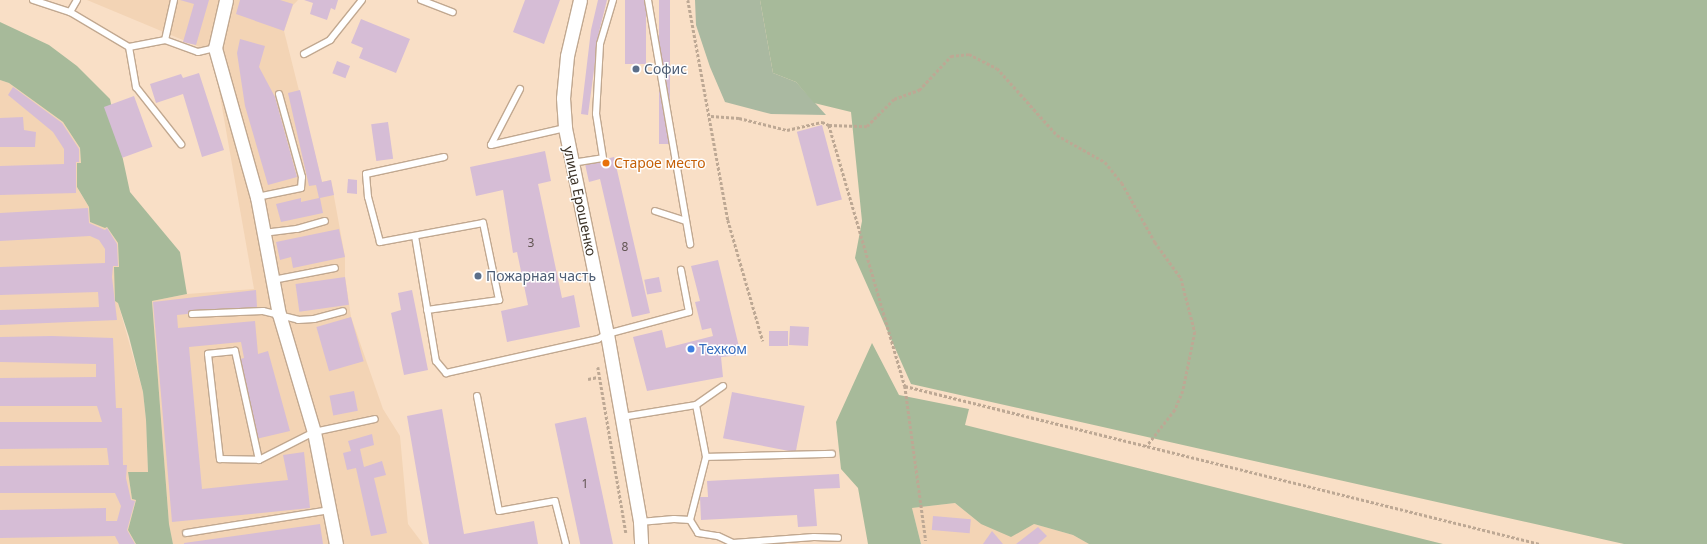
<!DOCTYPE html>
<meta charset="utf-8">
<style>
body{margin:0}
#map{position:relative;width:1707px;height:544px;overflow:hidden;background:#f9dfc6;font-family:"Noto Sans",sans-serif}
div>[style]{position:absolute}
.built>*{inset:0;background:#f3d4b5}
.green>*{inset:0;background:#aab9a1}
.forest>*{inset:0;background:#a7ba9a}
.building>*{inset:0;background:#d6bdd6;transform-origin:0 0}
.path>*{height:2.5px;margin-top:-1.25px;transform-origin:0;background:repeating-linear-gradient(90deg,#bda894 0 3px,transparent 0 5px)}
.roads{filter:drop-shadow(1px 0 #c1a890) drop-shadow(-1px 0 #c1a890) drop-shadow(0 1px #c1a890) drop-shadow(0 -1px #c1a890)}
.lane>*{height:6px;margin:-3px;padding:0 3px;transform-origin:3px;border-radius:3px;background:#fff}
.street>*{height:13px;margin:-6.5px;padding:0 6.5px;transform-origin:6.5px;border-radius:6.5px;background:#fff}
.dots>*{width:11px;height:11px;translate:-50% -50%;box-sizing:border-box;border:2px solid #fff;border-radius:50%}
span{translate:-50% -50%;white-space:nowrap;text-align:center;line-height:1.15;-webkit-text-stroke:3px #fff;paint-order:stroke}
.number-label{font-size:12px;color:#625553}
.number-label span{-webkit-text-stroke-width:0}
.service-label{font-size:14px;color:#4e5e75}
.left{translate:0 -50%;text-align:left}
.food-label{font-size:14px;color:#c56008}
.street-label{font-size:14px;color:#3b3227}
.shop-label{font-size:14px;color:#366cbe}
</style>
<div id="map">
<div class="built">
<i style="clip-path:polygon(87px 0,298px 0,293px 5px,284px 31px,322px 182px,331px 180px,345px 257px,345px 277px,351px 317px,383px 409px,400px 436px,408px 524px,423px 544px,173px 544px,169px 524px,152px 301px,187px 294px,254px 289px,211px 45px,202px 48px)"></i>
<i style="clip-path:polygon(0 80px,9px 83px,63px 122px,80px 148px,81px 163px,77px 163px,77px 187px,89px 207px,90px 222px,107px 227px,118px 243px,119px 267px,115px 267px,118px 303px,143px 392px,146px 420px,148px 472px,128px 472px,132px 499px,136px 500px,128px 530px,136px 544px,0 544px)"></i>
<i style="clip-path:polygon(955px 503px,981px 524px,1034px 524px,1073px 535px,1089px 544px,921px 544px,912px 508px)"></i>
</div>
<div class="green">
<i style="clip-path:polygon(695px 0,760px 0,773px 73px,796px 82px,826px 115px,771px 114px,725px 102px,710px 67px,696px 25px)"></i>
</div>
<div class="forest">
<i style="clip-path:polygon(760px 0,1707px 0,1707px 544px,1624px 544px,911px 384px,855px 258px,862px 221px,851px 112px,814px 103px,796px 82px,773px 73px)"></i>
<i style="clip-path:polygon(0 22px,49px 45px,77px 66px,110px 99px,130px 192px,180px 252px,187px 294px,152px 301px,169px 524px,173px 544px,136px 544px,128px 530px,136px 500px,132px 499px,128px 472px,148px 472px,146px 420px,143px 392px,129px 337px,118px 303px,115px 301px,114px 267px,119px 267px,118px 243px,107px 227px,105px 228px,90px 222px,89px 207px,77px 187px,77px 163px,81px 163px,80px 148px,63px 122px,9px 83px,0 80px)"></i>
<i style="clip-path:polygon(872px 343px,899px 395px,969px 409px,965px 425px,1443px 544px,1089px 544px,1073px 535px,1034px 524px,1011px 537px,981px 524px,955px 503px,912px 508px,921px 544px,868px 544px,858px 488px,841px 469px,836px 422px)"></i>
</div>
<div class="building">
<i style="clip-path:polygon(180px 0,209px 0,196px 45px,183px 42px,194px 4px)"></i>
<i style="clip-path:polygon(240px 0,280px 0,293px 4px,284px 31px,236px 14px)"></i>
<i style="clip-path:polygon(304px 0,338px 0,335px 10px,331px 8px,327px 20px,310px 14px,313px 3px)"></i>
<i style="clip-path:polygon(525px 0,560px 0,544px 44px,513px 32px)"></i>
<i style="clip-path:polygon(598px 0,607px 0,599px 32px,588px 115px,581px 114px,591px 30px)"></i>
<i style="left:625px;top:0;width:21px;height:64px"></i>
<i style="left:659px;top:0;width:11px;height:144px"></i>
<i style="clip-path:polygon(361px 19px,410px 39px,396px 73px,359px 58px,363px 48px,351px 43px)"></i>
<i style="clip-path:polygon(240px 39px,265px 46px,259px 67px,275px 97px,297px 177px,268px 185px,245px 106px,237px 53px)"></i>
<i style="left:337px;top:61px;width:14px;height:13px;rotate:21deg"></i>
<i style="clip-path:polygon(199px 73px,224px 150px,202px 157px,183px 94px,156px 103px,150px 84px,181px 74px,183px 78px)"></i>
<i style="clip-path:polygon(13px 87px,62px 123px,79px 149px,79px 162px,76px 162px,76px 193px,0 195px,0 166px,64px 164px,64px 149px,53px 132px,8px 95px)"></i>
<i style="clip-path:polygon(300px 90px,322px 182px,331px 180px,334px 195px,320px 198px,323px 213px,281px 222px,276px 204px,301px 198px,301px 202px,319px 198px,316px 185px,309px 186px,288px 93px)"></i>
<i style="left:134px;top:96px;width:54px;height:32px;rotate:70deg"></i>
<i style="clip-path:polygon(23px 117px,24px 130px,36px 132px,35px 147px,0 147px,0 118px)"></i>
<i style="left:388px;top:122px;width:37px;height:17px;rotate:82deg"></i>
<i style="left:822px;top:125px;width:77px;height:26px;rotate:75deg"></i>
<i style="clip-path:polygon(545px 151px,551px 181px,538px 184px,562px 298px,574px 295px,580px 327px,507px 342px,501px 311px,528px 305px,517px 252px,513px 253px,503px 190px,476px 196px,470px 167px)"></i>
<i style="clip-path:polygon(614px 157px,650px 313px,632px 317px,600px 179px,589px 182px,585px 164px)"></i>
<i style="clip-path:polygon(348px 179px,357px 180px,357px 194px,347px 193px)"></i>
<i style="clip-path:polygon(88px 208px,89px 223px,105px 230px,107px 228px,117px 244px,118px 266px,113px 266px,112px 277px,117px 320px,0 325px,0 310px,99px 307px,98px 292px,0 295px,0 267px,105px 263px,105px 249px,99px 240px,90px 236px,0 241px,0 213px)"></i>
<i style="clip-path:polygon(339px 229px,345px 257px,293px 268px,291px 257px,280px 260px,276px 242px)"></i>
<i style="clip-path:polygon(718px 260px,741px 355px,721px 357px,723px 377px,647px 391px,633px 337px,662px 330px,666px 348px,713px 336px,711px 328px,702px 330px,695px 302px,700px 301px,691px 266px)"></i>
<i style="left:345px;top:277px;width:28px;height:50px;rotate:82deg"></i>
<i style="left:659px;top:277px;width:15px;height:15px;rotate:79deg"></i>
<i style="clip-path:polygon(256px 290px,257px 307px,177px 315px,178px 328px,255px 321px,258px 354px,268px 351px,290px 431px,256px 439px,236px 360px,244px 358px,241px 342px,189px 347px,202px 489px,288px 480px,283px 455px,304px 452px,310px 508px,172px 522px,153px 302px)"></i>
<i style="clip-path:polygon(412px 290px,428px 370px,404px 375px,391px 313px,401px 310px,398px 293px)"></i>
<i style="left:351px;top:317px;width:46px;height:36px;rotate:74deg"></i>
<i style="left:790px;top:326px;width:19px;height:19px;rotate:3deg"></i>
<i style="left:769px;top:331px;width:19px;height:15px"></i>
<i style="clip-path:polygon(52px 336px,113px 338px,116px 408px,122px 408px,123px 465px,127px 465px,126px 478px,131px 500px,135px 501px,127px 530px,135px 544px,119px 544px,115px 536px,0 538px,0 510px,106px 508px,106px 521px,117px 521px,121px 506px,115px 493px,0 493px,0 466px,109px 465px,107px 448px,0 449px,0 422px,102px 422px,97px 406px,0 406px,0 378px,96px 377px,96px 364px,0 362px,0 337px)"></i>
<i style="left:354px;top:391px;width:20px;height:25px;rotate:79deg"></i>
<i style="left:732px;top:392px;width:74px;height:47px;rotate:11deg"></i>
<i style="clip-path:polygon(442px 409px,464px 534px,534px 521px,538px 544px,429px 544px,407px 416px)"></i>
<i style="left:586px;top:417px;width:130px;height:32px;rotate:78deg"></i>
<i style="clip-path:polygon(372px 434px,374px 445px,360px 449px,364px 467px,382px 461px,386px 475px,374px 478px,387px 533px,371px 536px,356px 468px,347px 470px,343px 453px,351px 451px,348px 441px)"></i>
<i style="clip-path:polygon(839px 474px,840px 488px,814px 489px,817px 526px,798px 527px,797px 515px,701px 520px,700px 497px,708px 497px,707px 481px)"></i>
<i style="left:933px;top:516px;width:38px;height:14px;rotate:5deg"></i>
<i style="clip-path:polygon(320px 524px,323px 544px,184px 544px,184px 543px)"></i>
<i style="clip-path:polygon(1038px 527px,1047px 536px,1038px 544px,1016px 544px)"></i>
<i style="clip-path:polygon(992px 531px,1003px 544px,983px 544px)"></i>
</div>
<div class="path">
<i style="left:688px;top:0;width:224px;rotate:79.7deg"></i>
<i style="left:728px;top:220px;width:126px;rotate:73.9deg"></i>
<i style="left:711px;top:116px;width:28px;rotate:4deg"></i>
<i style="left:739px;top:118px;width:49px;rotate:14deg"></i>
<i style="left:787px;top:130px;width:36px;rotate:-13deg"></i>
<i style="left:822px;top:122px;width:8px;rotate:23deg"></i>
<i style="left:829px;top:125px;width:272px;rotate:73.8deg"></i>
<i style="left:905px;top:386px;width:156px;rotate:82.3deg"></i>
<i style="left:829px;top:125px;width:38px;rotate:2deg"></i>
<i style="left:867px;top:126px;width:38px;rotate:-45deg"></i>
<i style="left:894px;top:99px;width:27px;rotate:-20deg"></i>
<i style="left:919px;top:90px;width:47px;rotate:-46.7deg"></i>
<i style="left:951px;top:56px;width:18px;rotate:-6deg"></i>
<i style="left:969px;top:54px;width:31px;rotate:27deg"></i>
<i style="left:997px;top:68px;width:90px;rotate:48.2deg"></i>
<i style="left:1057px;top:135px;width:55px;rotate:29.4deg"></i>
<i style="left:1105px;top:162px;width:27px;rotate:51deg"></i>
<i style="left:1122px;top:183px;width:68px;rotate:60.8deg"></i>
<i style="left:1155px;top:242px;width:44px;rotate:54.2deg"></i>
<i style="left:1181px;top:278px;width:56px;rotate:75.5deg"></i>
<i style="left:1195px;top:332px;width:60px;rotate:101.5deg"></i>
<i style="left:1183px;top:391px;width:21px;rotate:113deg"></i>
<i style="left:1175px;top:410px;width:46px;rotate:127.9deg"></i>
<i style="left:598px;top:367px;width:168px;rotate:80.4deg"></i>
<i style="left:588px;top:379px;width:10px;rotate:-11deg"></i>
<i style="left:905px;top:386px;width:654px;rotate:13.97deg"></i>
</div>
<div class="roads">
<div class="lane">
<i style="left:33px;top:0;width:39px;rotate:18deg"></i>
<i style="left:70px;top:12px;width:69px;rotate:30.7deg"></i>
<i style="left:129px;top:47px;width:37px;rotate:-11deg"></i>
<i style="left:165px;top:40px;width:35px;rotate:20deg"></i>
<i style="left:198px;top:52px;width:17px;rotate:-13deg"></i>
<i style="left:421px;top:0;width:34px;rotate:21deg"></i>
<i style="left:648px;top:0;width:248px;rotate:80.2deg"></i>
<i style="left:70px;top:12px;width:14px;rotate:-60deg"></i>
<i style="left:165px;top:40px;width:41px;rotate:-77.3deg"></i>
<i style="left:129px;top:47px;width:41px;rotate:80.1deg"></i>
<i style="left:136px;top:87px;width:73px;rotate:51.7deg"></i>
<i style="left:304px;top:54px;width:30px;rotate:-28deg"></i>
<i style="left:330px;top:40px;width:51px;rotate:-51.3deg"></i>
<i style="left:520px;top:89px;width:63px;rotate:117.4deg"></i>
<i style="left:491px;top:145px;width:76px;rotate:-12.9deg"></i>
<i style="left:572px;top:163px;width:31px;rotate:-9deg"></i>
<i style="left:603px;top:158px;width:45px;rotate:-99deg"></i>
<i style="left:596px;top:114px;width:70px;rotate:-86.7deg"></i>
<i style="left:600px;top:44px;width:46px;rotate:-73.5deg"></i>
<i style="left:257px;top:197px;width:45px;rotate:-11.6deg"></i>
<i style="left:301px;top:188px;width:11px;rotate:-85deg"></i>
<i style="left:302px;top:177px;width:86px;rotate:-105.5deg"></i>
<i style="left:655px;top:211px;width:32px;rotate:18deg"></i>
<i style="left:263px;top:233px;width:34px;rotate:-7deg"></i>
<i style="left:297px;top:229px;width:29px;rotate:-16deg"></i>
<i style="left:415px;top:236px;width:127px;rotate:80.5deg"></i>
<i style="left:436px;top:361px;width:16px;rotate:50deg"></i>
<i style="left:446px;top:373px;width:156px;rotate:-12.6deg"></i>
<i style="left:598px;top:339px;width:10px;rotate:-29deg"></i>
<i style="left:607px;top:334px;width:85px;rotate:-15deg"></i>
<i style="left:689px;top:312px;width:43px;rotate:-100.8deg"></i>
<i style="left:273px;top:280px;width:63px;rotate:-11deg"></i>
<i style="left:427px;top:310px;width:73px;rotate:-7.9deg"></i>
<i style="left:499px;top:300px;width:79px;rotate:-101.7deg"></i>
<i style="left:483px;top:223px;width:105px;rotate:169.5deg"></i>
<i style="left:380px;top:242px;width:47px;rotate:-104.9deg"></i>
<i style="left:368px;top:197px;width:23px;rotate:-95deg"></i>
<i style="left:366px;top:174px;width:80px;rotate:-12.3deg"></i>
<i style="left:192px;top:314px;width:71px;rotate:-2.4deg"></i>
<i style="left:263px;top:311px;width:36px;rotate:14deg"></i>
<i style="left:298px;top:320px;width:16px;rotate:-4deg"></i>
<i style="left:314px;top:319px;width:30px;rotate:-15deg"></i>
<i style="left:477px;top:396px;width:117px;rotate:79.2deg"></i>
<i style="left:499px;top:511px;width:57px;rotate:-10.1deg"></i>
<i style="left:555px;top:501px;width:44px;rotate:75.7deg"></i>
<i style="left:696px;top:405px;width:53px;rotate:79.1deg"></i>
<i style="left:622px;top:417px;width:75px;rotate:-9.2deg"></i>
<i style="left:696px;top:405px;width:33px;rotate:-35deg"></i>
<i style="left:259px;top:460px;width:112px;rotate:-102.4deg"></i>
<i style="left:235px;top:351px;width:27px;rotate:174deg"></i>
<i style="left:208px;top:354px;width:106px;rotate:83.5deg"></i>
<i style="left:220px;top:459px;width:39px;rotate:1deg"></i>
<i style="left:259px;top:460px;width:62px;rotate:-27deg"></i>
<i style="left:314px;top:432px;width:62px;rotate:-12deg"></i>
<i style="left:690px;top:520px;width:65px;rotate:-75.7deg"></i>
<i style="left:706px;top:457px;width:126px;rotate:-1.4deg"></i>
<i style="left:640px;top:522px;width:34px;rotate:-5deg"></i>
<i style="left:674px;top:519px;width:16px;rotate:4deg"></i>
<i style="left:690px;top:520px;width:15px;rotate:58deg"></i>
<i style="left:698px;top:533px;width:20px;rotate:9deg"></i>
<i style="left:718px;top:536px;width:17px;rotate:25deg"></i>
<i style="left:733px;top:543px;width:81px;rotate:-4.2deg"></i>
<i style="left:814px;top:537px;width:24px;rotate:2deg"></i>
<i style="left:186px;top:533px;width:146px;rotate:-9.1deg"></i>
</div>
<div class="street">
<i style="left:226px;top:0;width:49px;rotate:102.9deg"></i>
<i style="left:215px;top:48px;width:155px;rotate:74.3deg"></i>
<i style="left:257px;top:197px;width:119px;rotate:79.4deg"></i>
<i style="left:279px;top:314px;width:123px;rotate:73.5deg"></i>
<i style="left:314px;top:432px;width:114px;rotate:78.9deg"></i>
<i style="left:580px;top:0;width:57px;rotate:103.1deg"></i>
<i style="left:567px;top:56px;width:42px;rotate:95.4deg"></i>
<i style="left:563px;top:98px;width:30px;rotate:86deg"></i>
<i style="left:565px;top:128px;width:210px;rotate:78.5deg"></i>
<i style="left:607px;top:334px;width:191px;rotate:80deg"></i>
<i style="left:640px;top:522px;width:22px;rotate:87deg"></i>
</div>
</div>
<div class="dots">
<i style="left:636px;top:69px;background:#5c6f8a"></i>
<i style="left:606px;top:163px;background:#e8710a"></i>
<i style="left:478px;top:276px;background:#5c6f8a"></i>
<i style="left:691px;top:349px;background:#3f7fe0"></i>
</div>
<div class="number-label">
<span style="left:531px;top:243px">3</span>
<span style="left:625px;top:247px">8</span>
<span style="left:585px;top:484px">1</span>
</div>
<div class="service-label">
<span class="left" style="left:644px;top:69px">Софис</span>
<span class="left" style="left:486px;top:276px">Пожарная часть</span>
</div>
<div class="food-label">
<span class="left" style="left:614px;top:163px">Старое место</span>
</div>
<div class="street-label">
<span style="left:580px;top:201px;rotate:78deg">улица Ерошенко</span>
</div>
<div class="shop-label">
<span class="left" style="left:699px;top:349px">Техком</span>
</div>
</div>
